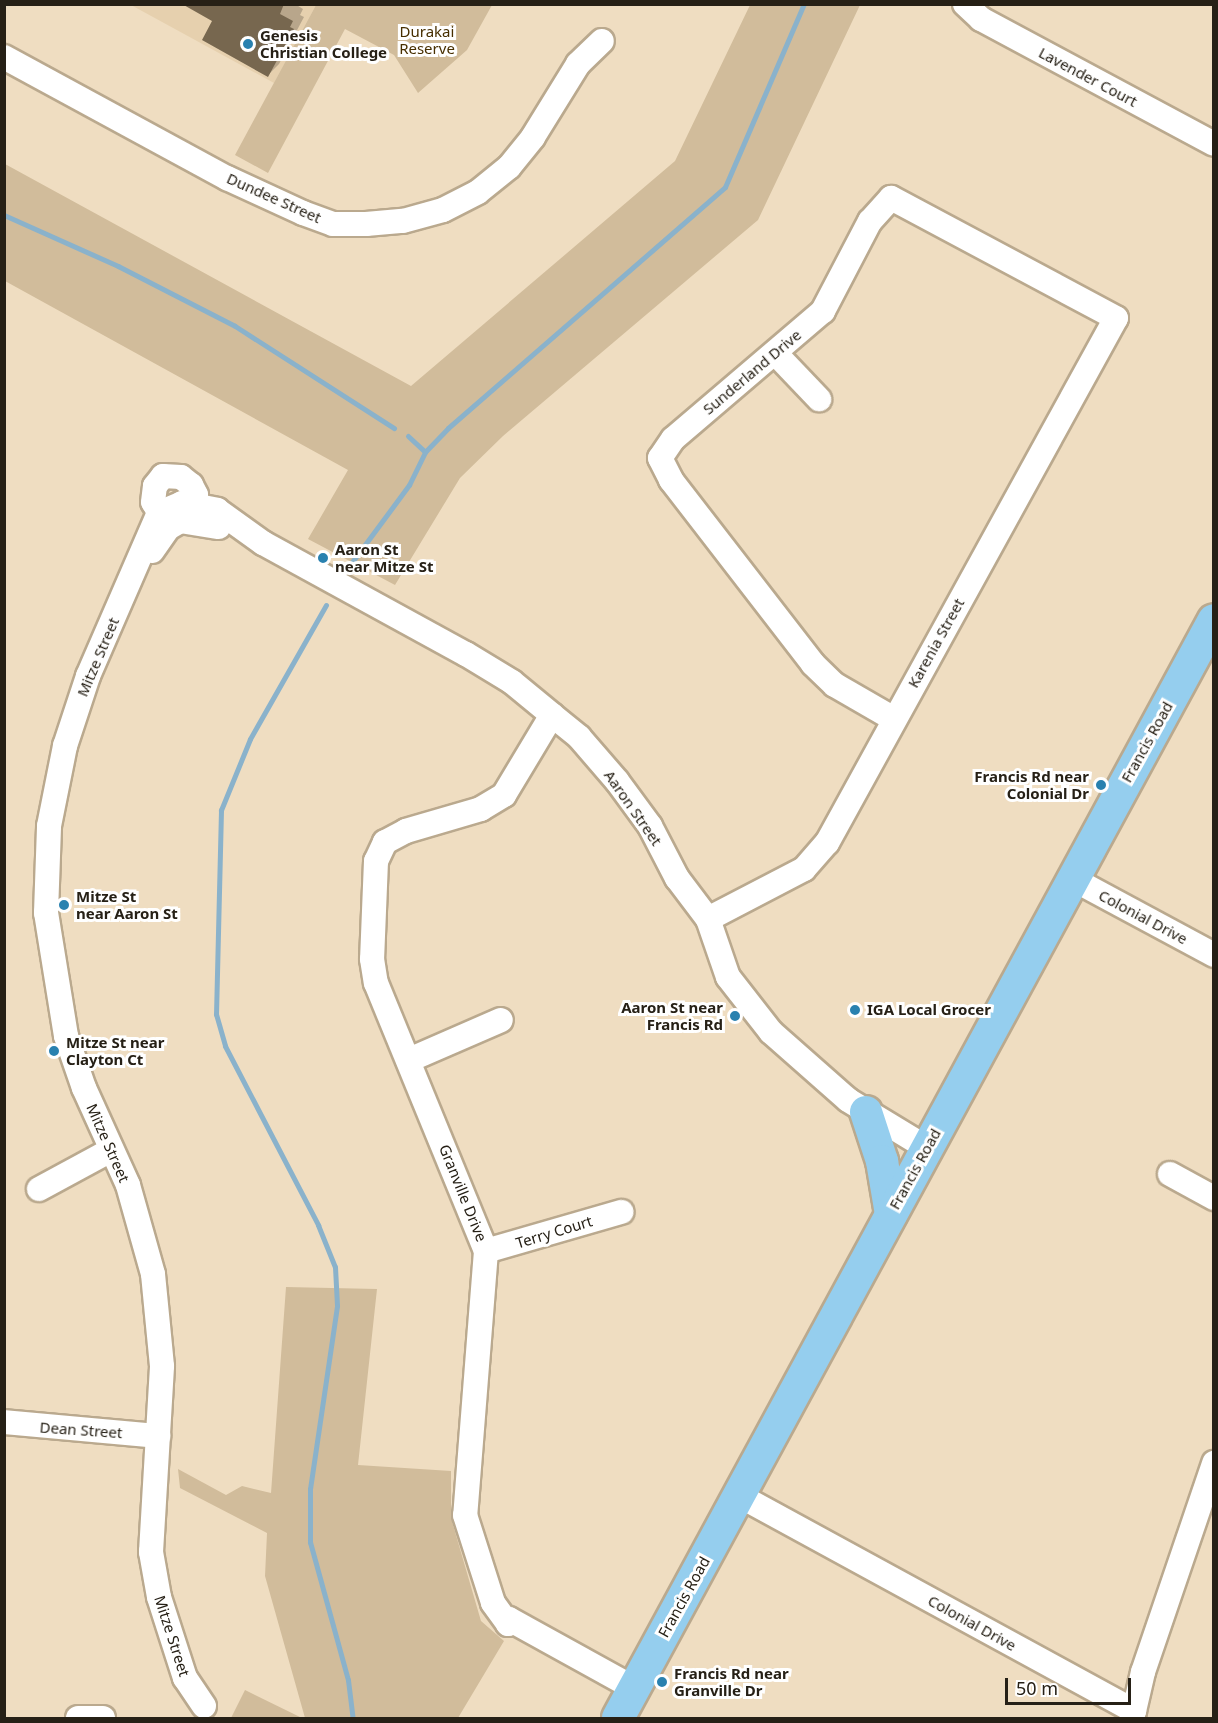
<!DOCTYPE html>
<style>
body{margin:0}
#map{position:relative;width:1218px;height:1723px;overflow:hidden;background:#efddc1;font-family:"Noto Sans",sans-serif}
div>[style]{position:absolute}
.built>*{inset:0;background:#e6d0ae}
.green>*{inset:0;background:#d1bc9b}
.shadow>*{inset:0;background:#0003}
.stream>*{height:5px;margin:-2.5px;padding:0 2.5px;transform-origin:2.5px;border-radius:2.5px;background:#8ab2cb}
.building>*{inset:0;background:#77674f}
.roads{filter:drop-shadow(2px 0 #baa98e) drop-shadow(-2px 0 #baa98e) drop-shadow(0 2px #baa98e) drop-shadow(0 -2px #baa98e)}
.minor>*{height:24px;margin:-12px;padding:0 12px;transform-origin:12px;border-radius:12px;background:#fff}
.major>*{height:32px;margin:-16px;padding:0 16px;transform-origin:16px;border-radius:16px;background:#95ceee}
.dots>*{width:16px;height:16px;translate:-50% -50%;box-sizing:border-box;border:3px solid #fff;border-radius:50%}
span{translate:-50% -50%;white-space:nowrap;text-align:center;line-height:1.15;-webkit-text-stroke:6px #fff;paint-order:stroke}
.park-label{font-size:15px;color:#472f00}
.poi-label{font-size:15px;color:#262016;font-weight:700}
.left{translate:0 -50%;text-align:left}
.right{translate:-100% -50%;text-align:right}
.street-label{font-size:15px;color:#262016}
.frame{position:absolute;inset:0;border:6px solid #262016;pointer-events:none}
.scale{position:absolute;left:1005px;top:1678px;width:126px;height:27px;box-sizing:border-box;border:3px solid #262016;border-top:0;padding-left:8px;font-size:18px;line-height:21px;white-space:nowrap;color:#262016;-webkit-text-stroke:4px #fff;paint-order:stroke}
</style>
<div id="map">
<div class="built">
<i style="clip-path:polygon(131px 5px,316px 5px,274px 83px)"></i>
</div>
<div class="green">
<i style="clip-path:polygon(316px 5px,316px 4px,492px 5px,467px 50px,418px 93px,394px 55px,345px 29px,268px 173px,235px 155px)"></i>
<i style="clip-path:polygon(750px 5px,860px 5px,758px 220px,503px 436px,460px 478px,395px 585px,308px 539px,348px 470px,5px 281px,5px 164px,411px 386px,675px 161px)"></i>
<i style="clip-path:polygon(286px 1287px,377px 1289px,358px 1465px,451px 1471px,451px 1518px,481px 1621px,504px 1641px,458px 1718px,305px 1718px,265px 1576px,267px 1533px,180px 1488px,178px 1469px,226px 1495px,242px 1486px,271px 1493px)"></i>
<i style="clip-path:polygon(245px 1690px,302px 1718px,231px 1718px)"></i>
</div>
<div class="shadow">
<i style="clip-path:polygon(185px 4px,295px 4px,303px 9px,300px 15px,304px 17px,279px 64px,268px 75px,214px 20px)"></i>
</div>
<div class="stream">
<i style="left:4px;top:215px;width:125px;rotate:24.1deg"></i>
<i style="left:118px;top:266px;width:131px;rotate:27.1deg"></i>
<i style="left:235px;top:326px;width:189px;rotate:32.7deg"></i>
<i style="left:408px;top:436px;width:23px;rotate:43deg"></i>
<i style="left:352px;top:562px;width:96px;rotate:-53.5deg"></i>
<i style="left:409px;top:485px;width:37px;rotate:-64deg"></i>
<i style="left:425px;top:452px;width:33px;rotate:-46deg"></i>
<i style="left:448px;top:428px;width:367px;rotate:-41deg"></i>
<i style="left:725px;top:187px;width:199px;rotate:-66.7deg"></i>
<i style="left:326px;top:605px;width:154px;rotate:119.6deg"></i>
<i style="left:250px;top:739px;width:77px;rotate:112.2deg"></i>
<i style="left:221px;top:810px;width:204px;rotate:91.4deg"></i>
<i style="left:216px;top:1014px;width:33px;rotate:74deg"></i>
<i style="left:225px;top:1046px;width:202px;rotate:62.5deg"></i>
<i style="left:318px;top:1225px;width:45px;rotate:68deg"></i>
<i style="left:335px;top:1267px;width:39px;rotate:87deg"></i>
<i style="left:337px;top:1306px;width:185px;rotate:98.4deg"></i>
<i style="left:310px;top:1489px;width:53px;rotate:90deg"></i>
<i style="left:310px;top:1542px;width:143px;rotate:74.6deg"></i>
<i style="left:348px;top:1680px;width:38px;rotate:83deg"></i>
</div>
<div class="building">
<i style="clip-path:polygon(182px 4px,284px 4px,280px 14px,293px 21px,290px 27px,294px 29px,268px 77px,202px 40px,212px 21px)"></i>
</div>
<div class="roads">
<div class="minor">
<i style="left:965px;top:4px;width:22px;rotate:43deg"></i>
<i style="left:981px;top:19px;width:264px;rotate:28.2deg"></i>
<i style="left:4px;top:57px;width:254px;rotate:28.5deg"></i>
<i style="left:227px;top:178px;width:84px;rotate:24.7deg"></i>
<i style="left:303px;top:213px;width:32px;rotate:20deg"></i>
<i style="left:333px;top:224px;width:33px"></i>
<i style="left:366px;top:224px;width:37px;rotate:-5deg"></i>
<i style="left:403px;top:221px;width:41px;rotate:-15.4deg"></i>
<i style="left:443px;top:210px;width:39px;rotate:-27deg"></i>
<i style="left:478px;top:192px;width:40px;rotate:-39deg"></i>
<i style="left:509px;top:167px;width:38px;rotate:-51deg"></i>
<i style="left:533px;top:137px;width:86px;rotate:-58.3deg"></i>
<i style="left:578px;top:64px;width:33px;rotate:-44deg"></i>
<i style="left:775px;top:353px;width:64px;rotate:46.3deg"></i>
<i style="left:166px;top:525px;width:26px;rotate:-119deg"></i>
<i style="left:153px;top:502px;width:16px;rotate:-83deg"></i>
<i style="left:155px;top:486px;width:13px;rotate:-51deg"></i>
<i style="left:163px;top:476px;width:18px;rotate:3deg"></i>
<i style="left:181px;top:477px;width:13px;rotate:39deg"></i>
<i style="left:191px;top:485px;width:11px;rotate:63deg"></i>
<i style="left:196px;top:495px;width:22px;rotate:98deg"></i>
<i style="left:152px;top:551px;width:28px;rotate:-55deg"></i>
<i style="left:168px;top:528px;width:14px;rotate:-30deg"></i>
<i style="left:180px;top:521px;width:39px;rotate:9deg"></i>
<i style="left:552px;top:715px;width:93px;rotate:121deg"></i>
<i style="left:504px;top:795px;width:27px;rotate:149deg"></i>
<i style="left:481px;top:809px;width:78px;rotate:163.7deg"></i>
<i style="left:406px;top:831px;width:24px;rotate:152deg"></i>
<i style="left:385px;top:842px;width:21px;rotate:115deg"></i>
<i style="left:376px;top:861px;width:98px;rotate:92.3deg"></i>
<i style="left:372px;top:959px;width:24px;rotate:81deg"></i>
<i style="left:376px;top:983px;width:290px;rotate:67.7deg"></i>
<i style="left:486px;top:1251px;width:265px;rotate:94.5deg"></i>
<i style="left:465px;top:1515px;width:92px;rotate:72.3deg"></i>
<i style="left:493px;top:1603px;width:26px;rotate:54deg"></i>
<i style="left:508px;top:1624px;width:5px;rotate:-79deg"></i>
<i style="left:509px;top:1619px;width:143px;rotate:28.9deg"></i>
<i style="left:1073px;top:879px;width:160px;rotate:28.3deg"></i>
<i style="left:708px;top:919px;width:108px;rotate:-27.5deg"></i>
<i style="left:804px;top:869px;width:35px;rotate:-49deg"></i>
<i style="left:827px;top:843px;width:599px;rotate:-61.17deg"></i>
<i style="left:1116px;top:318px;width:255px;rotate:-151.9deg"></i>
<i style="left:891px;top:198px;width:31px;rotate:132deg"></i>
<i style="left:870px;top:221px;width:102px;rotate:117.6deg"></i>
<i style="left:823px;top:311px;width:197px;rotate:139.5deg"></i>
<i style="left:673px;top:439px;width:23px;rotate:124deg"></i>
<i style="left:660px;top:458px;width:25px;rotate:63deg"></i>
<i style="left:671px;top:480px;width:232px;rotate:52.3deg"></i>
<i style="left:813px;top:664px;width:30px;rotate:44deg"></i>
<i style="left:835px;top:685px;width:68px;rotate:30deg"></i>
<i style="left:409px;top:1060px;width:100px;rotate:-23.5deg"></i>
<i style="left:1170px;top:1174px;width:50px;rotate:28.6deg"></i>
<i style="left:39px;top:1189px;width:82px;rotate:-28.4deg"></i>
<i style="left:486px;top:1251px;width:141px;rotate:-16.1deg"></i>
<i style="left:4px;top:1422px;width:155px;rotate:5.2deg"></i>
<i style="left:740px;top:1496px;width:449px;rotate:28.6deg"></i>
<i style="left:1134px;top:1711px;width:40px;rotate:-77deg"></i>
<i style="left:1143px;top:1672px;width:221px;rotate:-71.2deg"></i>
<i style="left:204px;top:1706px;width:34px;rotate:-124deg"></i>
<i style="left:185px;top:1678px;width:85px;rotate:-107.8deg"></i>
<i style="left:159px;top:1597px;width:46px;rotate:-100.1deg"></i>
<i style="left:151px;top:1552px;width:186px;rotate:-86.6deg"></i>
<i style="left:162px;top:1366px;width:92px;rotate:-95.6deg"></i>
<i style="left:153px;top:1274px;width:92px;rotate:-105.7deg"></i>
<i style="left:128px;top:1185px;width:107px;rotate:-114.4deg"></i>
<i style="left:84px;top:1088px;width:55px;rotate:-109.1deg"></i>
<i style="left:66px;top:1036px;width:125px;rotate:-99.2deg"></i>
<i style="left:46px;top:913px;width:87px;rotate:-88deg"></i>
<i style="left:49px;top:826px;width:82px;rotate:-78.7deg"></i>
<i style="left:65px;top:746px;width:74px;rotate:-71.8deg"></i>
<i style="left:88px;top:676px;width:178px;rotate:-66.5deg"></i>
<i style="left:159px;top:513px;width:25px;rotate:-23deg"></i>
<i style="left:182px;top:503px;width:36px;rotate:11deg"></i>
<i style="left:217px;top:510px;width:57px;rotate:35.7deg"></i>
<i style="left:263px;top:543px;width:231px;rotate:28.7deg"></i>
<i style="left:466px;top:654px;width:54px;rotate:31.3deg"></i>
<i style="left:512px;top:682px;width:52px;rotate:39.5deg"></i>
<i style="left:552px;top:715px;width:35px;rotate:39deg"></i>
<i style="left:579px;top:737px;width:58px;rotate:49.2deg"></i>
<i style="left:617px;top:781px;width:56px;rotate:53.7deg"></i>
<i style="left:650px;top:826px;width:59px;rotate:62.6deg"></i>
<i style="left:677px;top:878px;width:51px;rotate:52.9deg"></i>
<i style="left:708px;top:919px;width:61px;rotate:71deg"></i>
<i style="left:728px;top:977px;width:70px;rotate:52deg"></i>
<i style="left:771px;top:1032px;width:103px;rotate:41.4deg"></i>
<i style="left:848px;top:1100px;width:92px;rotate:31.3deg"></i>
<i style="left:78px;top:1718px;width:25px"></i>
</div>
<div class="major">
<i style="left:866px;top:1112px;width:52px;rotate:71.9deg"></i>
<i style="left:882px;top:1161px;width:54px;rotate:80.4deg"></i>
<i style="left:618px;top:1718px;width:1249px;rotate:-61.51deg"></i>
</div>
</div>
<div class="dots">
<i style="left:248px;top:44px;background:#2981af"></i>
<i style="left:323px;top:558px;background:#2981af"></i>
<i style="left:1101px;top:785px;background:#2981af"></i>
<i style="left:64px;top:905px;background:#2981af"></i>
<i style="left:855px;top:1010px;background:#2981af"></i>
<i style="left:735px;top:1016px;background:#2981af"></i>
<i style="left:54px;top:1051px;background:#2981af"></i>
<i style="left:662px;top:1682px;background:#2981af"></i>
</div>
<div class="park-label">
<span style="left:427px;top:40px">Durakai<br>Reserve</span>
</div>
<div class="poi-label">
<span class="left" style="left:260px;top:44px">Genesis<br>Christian College</span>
<span class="left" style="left:335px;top:558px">Aaron St<br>near Mitze St</span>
<span class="right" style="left:1089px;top:785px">Francis Rd near<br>Colonial Dr</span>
<span class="left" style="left:76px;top:905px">Mitze St<br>near Aaron St</span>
<span class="right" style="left:723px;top:1016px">Aaron St near<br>Francis Rd</span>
<span class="left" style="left:867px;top:1010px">IGA Local Grocer</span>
<span class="left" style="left:66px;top:1051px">Mitze St near<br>Clayton Ct</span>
<span class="left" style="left:674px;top:1682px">Francis Rd near<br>Granville Dr</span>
</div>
<div class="street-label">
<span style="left:1088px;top:77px;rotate:28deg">Lavender Court</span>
<span style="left:274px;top:198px;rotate:24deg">Dundee Street</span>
<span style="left:752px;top:372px;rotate:-40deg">Sunderland Drive</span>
<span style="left:936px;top:643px;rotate:-61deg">Karenia Street</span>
<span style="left:98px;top:657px;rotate:-67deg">Mitze Street</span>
<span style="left:1147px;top:742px;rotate:-61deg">Francis Road</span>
<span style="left:633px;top:808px;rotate:55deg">Aaron Street</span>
<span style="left:1143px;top:917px;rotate:28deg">Colonial Drive</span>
<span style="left:108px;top:1143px;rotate:66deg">Mitze Street</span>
<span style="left:915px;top:1169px;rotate:-61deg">Francis Road</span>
<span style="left:463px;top:1193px;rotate:68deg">Granville Drive</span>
<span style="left:554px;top:1232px;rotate:-17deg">Terry Court</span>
<span style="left:81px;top:1430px;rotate:4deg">Dean Street</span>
<span style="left:684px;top:1597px;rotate:-61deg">Francis Road</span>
<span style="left:972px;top:1623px;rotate:29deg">Colonial Drive</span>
<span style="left:172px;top:1636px;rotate:72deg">Mitze Street</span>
</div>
<div class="frame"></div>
<div class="scale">50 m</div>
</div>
